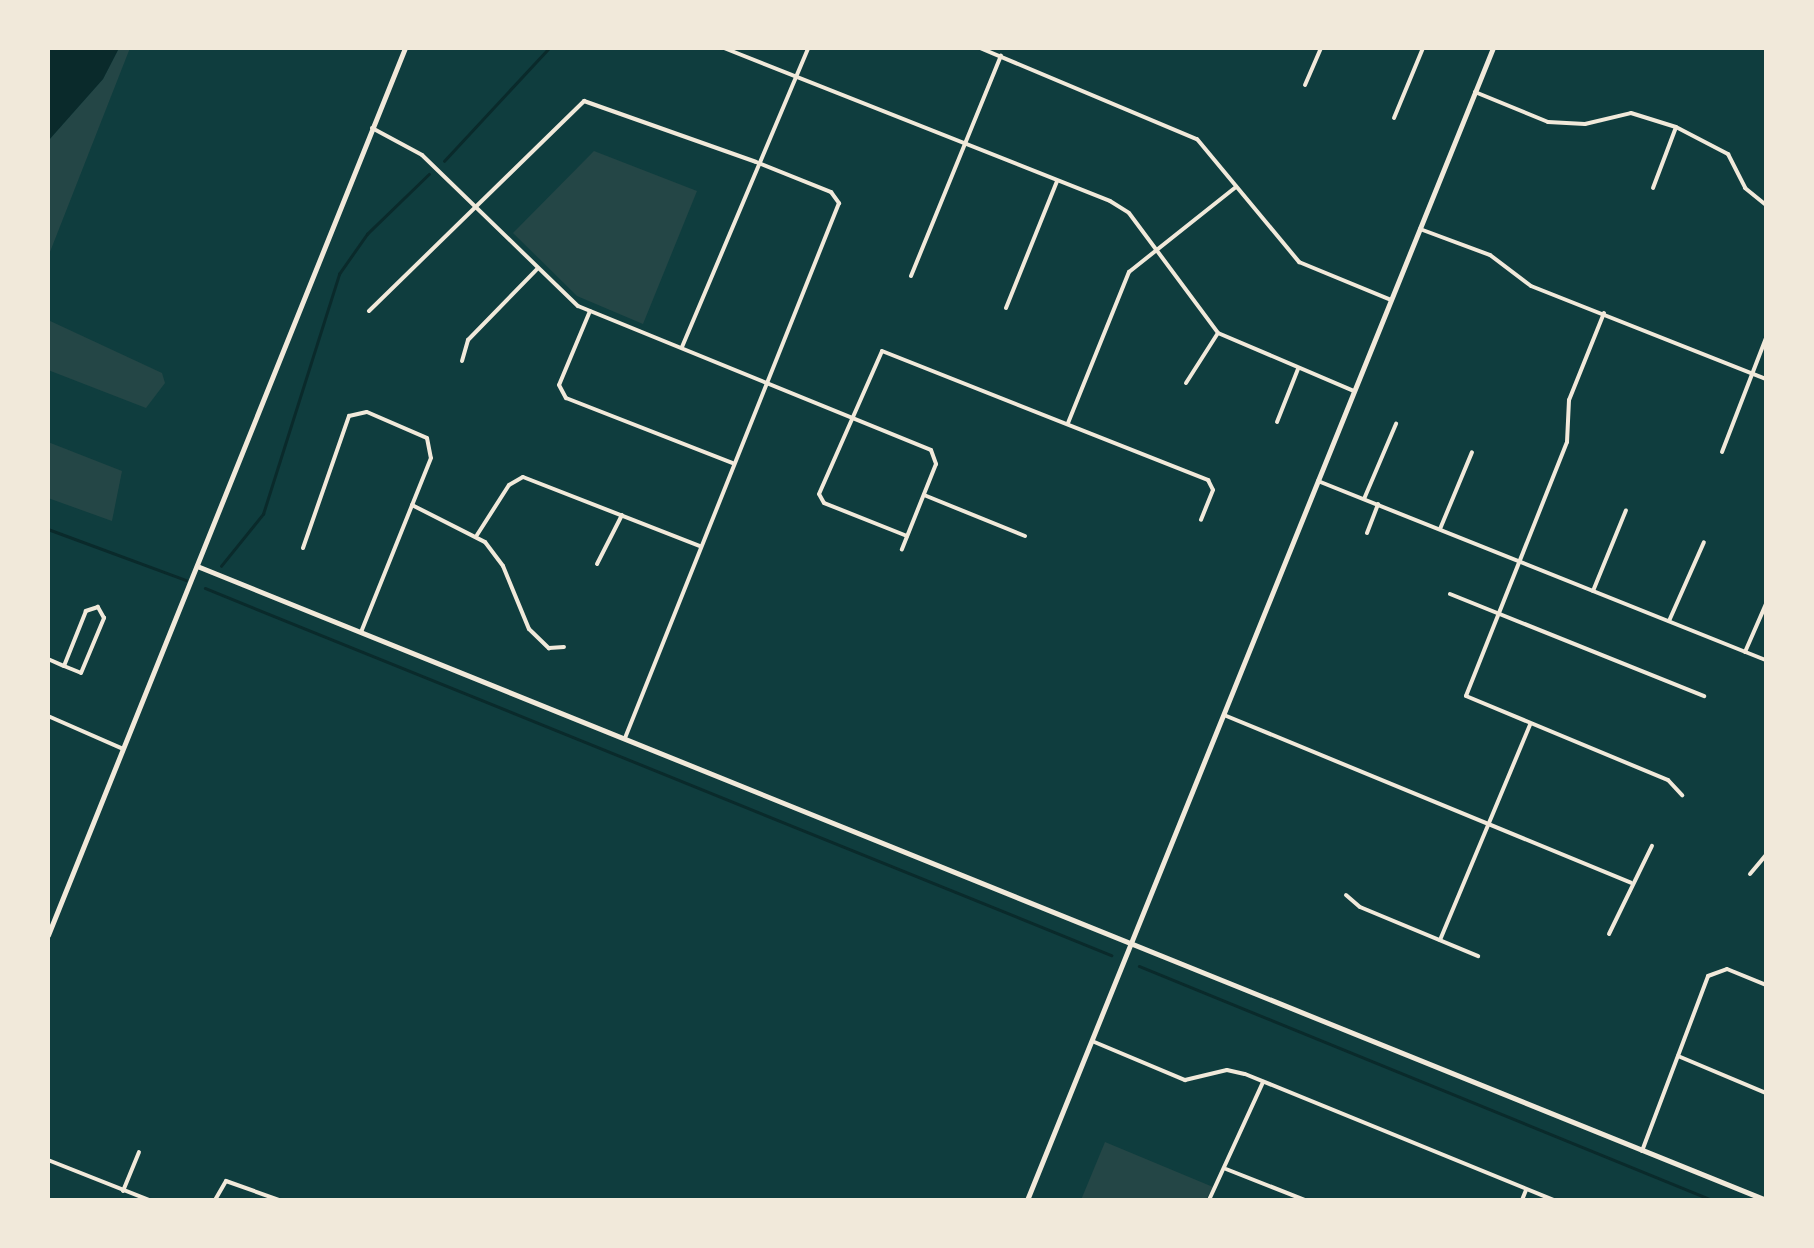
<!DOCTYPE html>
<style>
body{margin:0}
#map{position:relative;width:1814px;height:1248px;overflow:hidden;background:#0f3d3e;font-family:"PT Sans",sans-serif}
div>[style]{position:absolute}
.green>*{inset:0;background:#244646}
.water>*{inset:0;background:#0a2a2b}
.stream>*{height:2.5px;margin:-1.25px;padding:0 1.25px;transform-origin:1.25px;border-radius:1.25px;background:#0a2a2b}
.minor>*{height:4px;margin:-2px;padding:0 2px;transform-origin:2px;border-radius:2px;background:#f1e9da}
.tertiary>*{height:5px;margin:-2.5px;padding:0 2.5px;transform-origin:2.5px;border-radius:2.5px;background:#f1e9da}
.secondary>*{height:5px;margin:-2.5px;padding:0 2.5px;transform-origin:2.5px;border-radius:2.5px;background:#f1e9da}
span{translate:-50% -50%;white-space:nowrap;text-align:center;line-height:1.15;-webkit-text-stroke:8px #f1e9da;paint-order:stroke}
.frame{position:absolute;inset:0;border:50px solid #f1e9da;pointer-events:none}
</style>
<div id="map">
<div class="green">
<i style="clip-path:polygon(119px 48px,130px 48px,48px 257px,48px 141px,103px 79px)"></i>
<i style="clip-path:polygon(594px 151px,697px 191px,643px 324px,577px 296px,513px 233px)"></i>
<i style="clip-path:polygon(48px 320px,162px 373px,165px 383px,146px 408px,48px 370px)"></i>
<i style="clip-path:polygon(48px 442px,122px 471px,112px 521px,48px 498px)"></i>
<i style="clip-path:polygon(1105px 1142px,1213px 1187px,1206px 1200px,1081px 1200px)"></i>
</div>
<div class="water">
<i style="clip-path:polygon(48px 48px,119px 48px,103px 79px,48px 141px)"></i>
</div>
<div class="stream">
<i style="left:444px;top:161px;width:154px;rotate:-47.1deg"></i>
<i style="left:48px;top:529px;width:147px;rotate:20.3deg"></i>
<i style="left:221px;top:566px;width:67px;rotate:-51.1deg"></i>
<i style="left:263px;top:514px;width:252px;rotate:-72.4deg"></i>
<i style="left:339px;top:274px;width:49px;rotate:-55deg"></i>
<i style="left:367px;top:234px;width:86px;rotate:-44.1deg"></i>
<i style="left:205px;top:588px;width:978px;rotate:22.05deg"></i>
<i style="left:1139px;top:966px;width:619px;rotate:22.21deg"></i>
</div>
<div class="minor">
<i style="left:724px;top:48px;width:415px;rotate:21.6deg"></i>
<i style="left:1110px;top:201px;width:22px;rotate:32deg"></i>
<i style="left:1129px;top:213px;width:149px;rotate:53.4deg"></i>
<i style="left:1218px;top:333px;width:148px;rotate:23.1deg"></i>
<i style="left:980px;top:48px;width:235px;rotate:22.8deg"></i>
<i style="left:1197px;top:139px;width:160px;rotate:50.3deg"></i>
<i style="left:1299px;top:262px;width:100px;rotate:22.4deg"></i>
<i style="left:1305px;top:85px;width:40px;rotate:-66.6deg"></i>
<i style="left:1475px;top:92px;width:79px;rotate:22.3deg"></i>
<i style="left:1548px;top:122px;width:37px;rotate:3deg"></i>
<i style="left:1585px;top:124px;width:47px;rotate:-13.4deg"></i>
<i style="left:1631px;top:113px;width:47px;rotate:17.3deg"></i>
<i style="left:1676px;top:127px;width:59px;rotate:27.4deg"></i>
<i style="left:1728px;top:154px;width:38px;rotate:63deg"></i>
<i style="left:1745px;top:188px;width:27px;rotate:39deg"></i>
<i style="left:1394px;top:118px;width:76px;rotate:-67.5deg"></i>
<i style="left:372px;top:128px;width:57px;rotate:28.4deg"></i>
<i style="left:422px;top:155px;width:217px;rotate:44.1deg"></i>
<i style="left:578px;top:306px;width:381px;rotate:22.2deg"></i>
<i style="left:931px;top:450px;width:15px;rotate:70deg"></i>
<i style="left:936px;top:464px;width:92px;rotate:111.8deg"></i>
<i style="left:1653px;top:188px;width:65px;rotate:-69.3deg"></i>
<i style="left:1420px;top:229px;width:75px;rotate:20.4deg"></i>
<i style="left:1490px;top:255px;width:51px;rotate:37.1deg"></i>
<i style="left:1531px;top:286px;width:253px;rotate:21.6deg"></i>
<i style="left:911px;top:276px;width:238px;rotate:-67.8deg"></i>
<i style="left:1006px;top:308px;width:137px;rotate:-68.1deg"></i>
<i style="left:369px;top:311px;width:301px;rotate:-44.3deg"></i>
<i style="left:584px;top:101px;width:182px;rotate:19.5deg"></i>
<i style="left:756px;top:162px;width:81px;rotate:21.8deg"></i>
<i style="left:831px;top:192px;width:14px;rotate:54deg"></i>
<i style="left:839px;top:203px;width:576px;rotate:111.8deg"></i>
<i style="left:590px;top:311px;width:80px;rotate:112.7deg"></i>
<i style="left:559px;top:385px;width:15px;rotate:62deg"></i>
<i style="left:566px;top:398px;width:179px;rotate:21.3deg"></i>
<i style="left:1604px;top:313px;width:94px;rotate:111.9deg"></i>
<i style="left:1569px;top:400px;width:42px;rotate:92.7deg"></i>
<i style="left:1567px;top:442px;width:273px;rotate:111.7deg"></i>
<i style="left:1466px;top:696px;width:219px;rotate:22.6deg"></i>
<i style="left:1668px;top:780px;width:21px;rotate:47deg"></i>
<i style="left:682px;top:347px;width:324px;rotate:-67.1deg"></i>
<i style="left:462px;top:361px;width:22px;rotate:-74deg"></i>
<i style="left:468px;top:340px;width:99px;rotate:-45.8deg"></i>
<i style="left:1186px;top:383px;width:59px;rotate:-57.4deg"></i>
<i style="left:1277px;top:422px;width:57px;rotate:-68.4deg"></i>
<i style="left:1068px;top:423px;width:163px;rotate:-68deg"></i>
<i style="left:1129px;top:272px;width:137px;rotate:-38.5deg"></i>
<i style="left:1722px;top:452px;width:122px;rotate:-68.9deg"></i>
<i style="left:1318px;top:481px;width:482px;rotate:21.8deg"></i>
<i style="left:924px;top:495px;width:109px;rotate:22.1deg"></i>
<i style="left:1364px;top:499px;width:82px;rotate:-66.9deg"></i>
<i style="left:412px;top:505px;width:82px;rotate:26.9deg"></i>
<i style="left:485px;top:542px;width:30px;rotate:53deg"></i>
<i style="left:503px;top:566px;width:68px;rotate:67.6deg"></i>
<i style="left:529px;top:629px;width:28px;rotate:44deg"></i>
<i style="left:549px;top:648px;width:15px;rotate:-4deg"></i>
<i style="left:1440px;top:529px;width:83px;rotate:-67.4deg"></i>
<i style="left:1367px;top:533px;width:31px;rotate:-69deg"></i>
<i style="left:477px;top:535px;width:59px;rotate:-57.4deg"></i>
<i style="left:509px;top:485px;width:16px;rotate:-30deg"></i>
<i style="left:523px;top:477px;width:190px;rotate:21.3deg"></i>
<i style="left:907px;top:536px;width:89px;rotate:-158.3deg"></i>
<i style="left:824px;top:503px;width:10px;rotate:-119deg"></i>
<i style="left:819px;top:494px;width:156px;rotate:-66.2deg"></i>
<i style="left:882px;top:351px;width:351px;rotate:21.6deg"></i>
<i style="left:1208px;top:480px;width:11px;rotate:63deg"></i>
<i style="left:1213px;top:490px;width:32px;rotate:112deg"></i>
<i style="left:303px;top:548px;width:140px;rotate:-70.8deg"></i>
<i style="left:349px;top:416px;width:18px;rotate:-13deg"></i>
<i style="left:367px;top:412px;width:65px;rotate:23.4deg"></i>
<i style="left:427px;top:438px;width:20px;rotate:79deg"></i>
<i style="left:431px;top:458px;width:188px;rotate:111.9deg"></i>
<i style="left:597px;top:564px;width:55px;rotate:-63deg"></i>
<i style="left:1593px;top:591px;width:87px;rotate:-67.8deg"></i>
<i style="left:1450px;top:594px;width:274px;rotate:21.9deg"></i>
<i style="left:1669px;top:621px;width:86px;rotate:-66.1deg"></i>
<i style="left:1745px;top:652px;width:52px;rotate:-66.4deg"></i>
<i style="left:48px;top:659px;width:17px;rotate:24deg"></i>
<i style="left:64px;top:666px;width:18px;rotate:22deg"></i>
<i style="left:81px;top:673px;width:60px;rotate:-67.3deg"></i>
<i style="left:104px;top:618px;width:13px;rotate:-119deg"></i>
<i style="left:98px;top:607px;width:13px;rotate:162deg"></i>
<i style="left:86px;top:611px;width:59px;rotate:111.8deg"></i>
<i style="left:1224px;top:715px;width:440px;rotate:22.4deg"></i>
<i style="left:48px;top:716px;width:80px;rotate:23.7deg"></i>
<i style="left:1750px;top:874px;width:25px;rotate:-50deg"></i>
<i style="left:1346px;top:895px;width:18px;rotate:41deg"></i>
<i style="left:1360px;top:907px;width:128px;rotate:22.6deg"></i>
<i style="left:1609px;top:934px;width:98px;rotate:-64deg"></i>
<i style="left:1440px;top:940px;width:233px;rotate:-67.3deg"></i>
<i style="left:1092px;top:1041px;width:101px;rotate:22.8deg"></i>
<i style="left:1185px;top:1080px;width:43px;rotate:-13.4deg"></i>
<i style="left:1227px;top:1070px;width:18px;rotate:13deg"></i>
<i style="left:1245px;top:1074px;width:333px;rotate:22.2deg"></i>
<i style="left:1678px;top:1056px;width:95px;rotate:22.8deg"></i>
<i style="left:48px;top:1116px;width:2px;rotate:-90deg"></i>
<i style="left:1642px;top:1151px;width:187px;rotate:-69.3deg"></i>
<i style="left:1708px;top:976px;width:20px;rotate:-20deg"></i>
<i style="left:1727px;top:969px;width:42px;rotate:22.3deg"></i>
<i style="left:48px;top:1160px;width:109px;rotate:21.6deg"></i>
<i style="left:1226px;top:1169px;width:85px;rotate:21.4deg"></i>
<i style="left:123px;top:1191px;width:42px;rotate:-67.7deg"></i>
<i style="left:215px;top:1200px;width:22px;rotate:-60deg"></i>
<i style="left:226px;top:1181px;width:56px;rotate:19.7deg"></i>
<i style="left:1209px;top:1200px;width:130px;rotate:-65.4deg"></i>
<i style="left:1522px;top:1200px;width:11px;rotate:-68deg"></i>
</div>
<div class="tertiary">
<i style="left:197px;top:566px;width:1692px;rotate:22deg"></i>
<i style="left:48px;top:935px;width:956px;rotate:-68.08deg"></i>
</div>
<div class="secondary">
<i style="left:1027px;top:1200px;width:1243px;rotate:-67.98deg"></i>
</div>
<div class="frame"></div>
</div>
